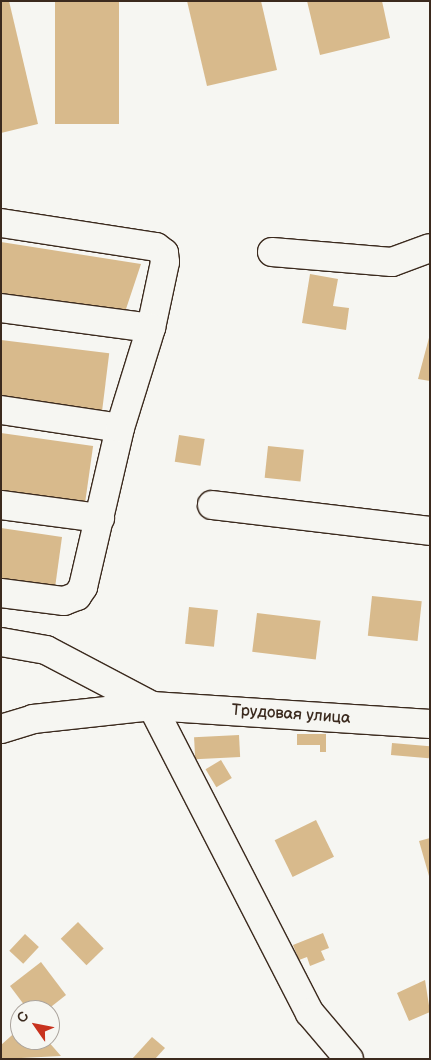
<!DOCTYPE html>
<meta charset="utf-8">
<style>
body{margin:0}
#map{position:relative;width:431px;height:1060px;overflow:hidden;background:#f6f6f2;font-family:"Balsamiq Sans",sans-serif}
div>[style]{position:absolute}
.building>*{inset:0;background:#d8ba8c;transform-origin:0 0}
.roads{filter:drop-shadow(1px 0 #3b2a1e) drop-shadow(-1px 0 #3b2a1e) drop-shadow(0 1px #3b2a1e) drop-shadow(0 -1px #3b2a1e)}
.minor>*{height:28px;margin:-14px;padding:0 14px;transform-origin:14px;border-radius:14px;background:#f6f6f2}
span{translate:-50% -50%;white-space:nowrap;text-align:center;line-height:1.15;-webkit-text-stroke:4px #f6f6f2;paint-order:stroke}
.street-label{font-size:16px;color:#3b2a1e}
.frame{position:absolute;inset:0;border:2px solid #3b2a1e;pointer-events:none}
.north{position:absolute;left:10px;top:1000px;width:50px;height:50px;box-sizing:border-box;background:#f6f6f2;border:1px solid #aba49d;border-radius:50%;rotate:303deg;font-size:14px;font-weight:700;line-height:20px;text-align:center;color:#3b2a1e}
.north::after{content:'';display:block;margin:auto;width:18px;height:22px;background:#c8321e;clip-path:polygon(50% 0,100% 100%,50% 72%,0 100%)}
</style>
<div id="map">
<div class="building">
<i style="clip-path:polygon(1px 1px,9px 1px,38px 124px,1px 133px)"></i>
<i style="left:55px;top:1px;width:64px;height:123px"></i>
<i style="clip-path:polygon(187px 1px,261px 1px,277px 70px,207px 86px)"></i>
<i style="clip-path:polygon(307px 1px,382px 1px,390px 38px,320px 55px)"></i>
<i style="clip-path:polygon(1px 242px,141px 264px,122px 321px,1px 301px)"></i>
<i style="clip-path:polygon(310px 274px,338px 279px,333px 306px,349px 308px,346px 330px,302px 323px)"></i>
<i style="clip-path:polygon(430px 334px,430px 381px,418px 379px)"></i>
<i style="left:1px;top:340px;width:109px;height:62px;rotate:7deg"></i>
<i style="left:1px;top:433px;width:93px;height:60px;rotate:8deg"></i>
<i style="left:179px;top:435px;width:26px;height:27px;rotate:9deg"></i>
<i style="left:268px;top:446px;width:36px;height:32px;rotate:6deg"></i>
<i style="clip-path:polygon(1px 528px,62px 537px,54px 595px,1px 588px)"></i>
<i style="left:372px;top:596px;width:50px;height:40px;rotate:6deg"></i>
<i style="left:189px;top:607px;width:29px;height:37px;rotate:6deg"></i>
<i style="left:257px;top:613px;width:64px;height:39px;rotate:7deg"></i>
<i style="clip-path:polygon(297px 734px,326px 734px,326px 752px,320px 752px,320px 745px,297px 745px)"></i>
<i style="left:239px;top:735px;width:22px;height:45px;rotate:87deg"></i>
<i style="left:392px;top:743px;width:38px;height:12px;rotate:5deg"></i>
<i style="left:221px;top:760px;width:21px;height:18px;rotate:59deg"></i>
<i style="left:316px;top:820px;width:41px;height:46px;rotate:64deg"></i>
<i style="clip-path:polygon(430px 838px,430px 875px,429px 876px,419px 841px)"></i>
<i style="left:78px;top:922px;width:37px;height:24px;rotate:46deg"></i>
<i style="clip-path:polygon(323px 933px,329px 948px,321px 951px,325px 960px,310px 966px,307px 957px,299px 960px,293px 945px)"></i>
<i style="left:25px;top:934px;width:19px;height:23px;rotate:43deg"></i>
<i style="clip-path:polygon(41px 962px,66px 995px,47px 1010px,28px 1010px,10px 986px)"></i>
<i style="clip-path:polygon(425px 980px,430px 1012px,409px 1021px,397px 993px)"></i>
<i style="clip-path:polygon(20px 1028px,20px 1040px,47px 1040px,61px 1056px,1px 1059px,1px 1045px)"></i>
<i style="clip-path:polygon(152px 1037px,165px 1048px,155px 1059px,132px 1059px)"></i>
</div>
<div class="roads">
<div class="minor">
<i style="left:1px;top:223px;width:157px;rotate:8.8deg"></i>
<i style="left:156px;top:247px;width:10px;rotate:37deg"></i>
<i style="left:164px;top:253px;width:9px;rotate:84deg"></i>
<i style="left:165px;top:262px;width:67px;rotate:102deg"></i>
<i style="left:151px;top:328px;width:151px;rotate:-172.4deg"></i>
<i style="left:272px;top:252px;width:120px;rotate:4.8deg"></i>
<i style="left:392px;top:262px;width:40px;rotate:-20.2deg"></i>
<i style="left:1px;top:410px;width:120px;rotate:8.6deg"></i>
<i style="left:1px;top:505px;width:100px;rotate:7.5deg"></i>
<i style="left:212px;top:505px;width:220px;rotate:6.8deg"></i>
<i style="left:1px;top:593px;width:64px;rotate:7.2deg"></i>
<i style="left:64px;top:601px;width:14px;rotate:-21deg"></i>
<i style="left:77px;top:596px;width:11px;rotate:-56deg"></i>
<i style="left:83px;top:587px;width:163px;rotate:-76.9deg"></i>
<i style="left:120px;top:428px;width:105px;rotate:-72.8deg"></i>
<i style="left:1px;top:642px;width:46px;rotate:10.1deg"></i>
<i style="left:46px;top:650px;width:120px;rotate:27.8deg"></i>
<i style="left:152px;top:706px;width:345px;rotate:62.8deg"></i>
<i style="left:310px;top:1013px;width:60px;rotate:49.7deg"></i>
<i style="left:1px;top:729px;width:34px;rotate:-17deg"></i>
<i style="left:33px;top:719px;width:120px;rotate:-6.2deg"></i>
<i style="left:152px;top:706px;width:279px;rotate:3.7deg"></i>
</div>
</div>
<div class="street-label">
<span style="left:291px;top:715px;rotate:4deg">Трудовая улица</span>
</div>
<div class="frame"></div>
<div class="north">С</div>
</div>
